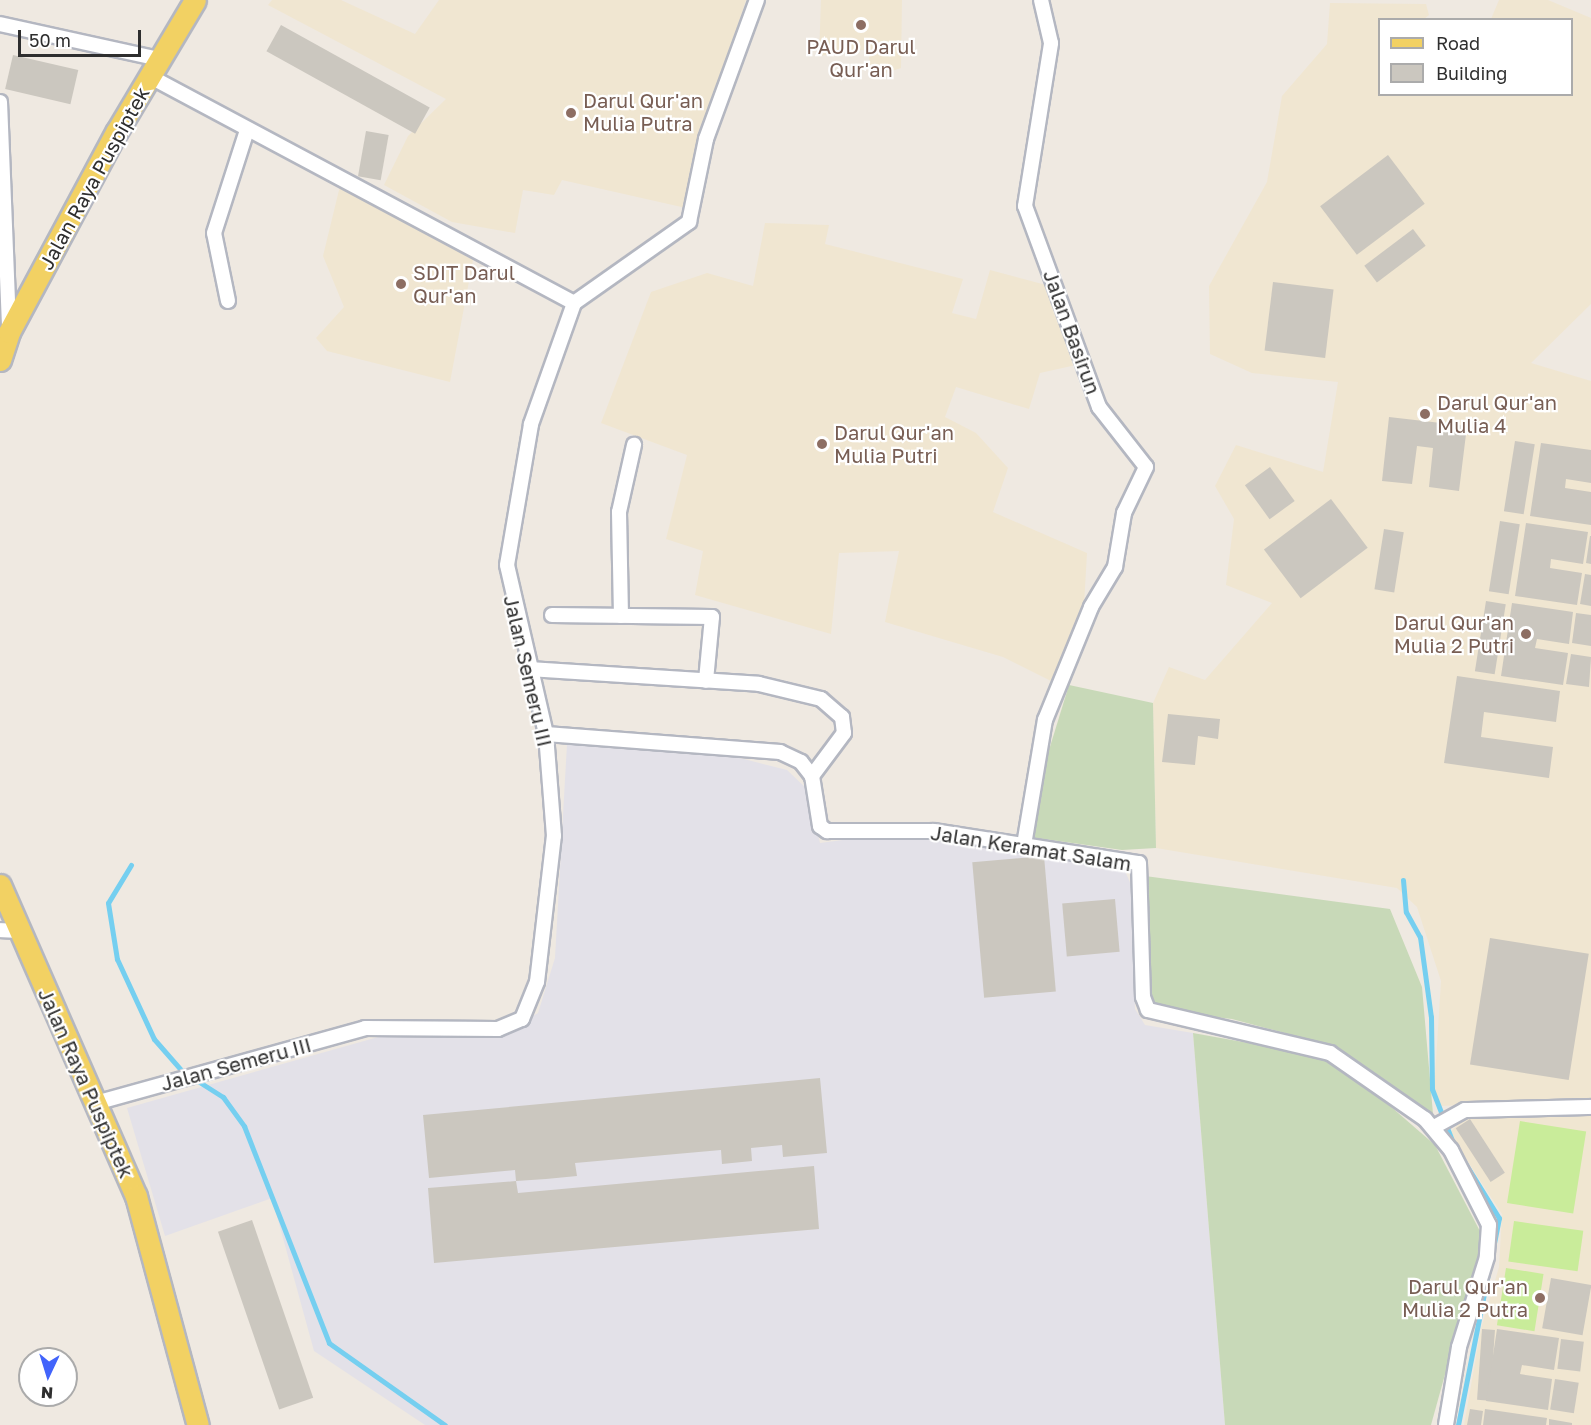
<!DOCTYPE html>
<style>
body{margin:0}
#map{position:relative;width:1591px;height:1425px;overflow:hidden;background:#efe9e1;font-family:"Golos Text",sans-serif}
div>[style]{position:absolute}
.industrial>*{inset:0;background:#e3e1e8}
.education>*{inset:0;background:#f0e6d1}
.cemetery>*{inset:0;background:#c8d9b8}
.pitch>*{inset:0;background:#c9ec9a;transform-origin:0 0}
.stream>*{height:5px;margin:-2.5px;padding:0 2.5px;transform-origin:2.5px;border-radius:2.5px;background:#75cff0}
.building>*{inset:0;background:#cbc7bf;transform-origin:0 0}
.roads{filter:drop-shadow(2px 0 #b4b7c1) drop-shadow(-2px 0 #b4b7c1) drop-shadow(0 2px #b4b7c1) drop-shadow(0 -2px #b4b7c1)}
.street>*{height:14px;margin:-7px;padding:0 7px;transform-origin:7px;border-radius:7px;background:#fff}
.primary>*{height:21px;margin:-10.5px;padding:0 10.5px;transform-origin:10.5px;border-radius:10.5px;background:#f2d163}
.dots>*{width:16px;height:16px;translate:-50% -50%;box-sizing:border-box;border:3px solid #fff;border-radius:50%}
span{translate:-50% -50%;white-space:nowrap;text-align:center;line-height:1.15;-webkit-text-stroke:4.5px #fff;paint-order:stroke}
.education-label{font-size:20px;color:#785e54}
.left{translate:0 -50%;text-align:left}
.right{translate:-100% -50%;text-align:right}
.street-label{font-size:20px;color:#2e2e2e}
.legend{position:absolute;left:1378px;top:18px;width:195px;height:78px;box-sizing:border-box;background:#fff;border:2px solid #ababab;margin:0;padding:8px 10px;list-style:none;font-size:18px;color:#2e2e2e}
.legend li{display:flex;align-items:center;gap:12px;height:30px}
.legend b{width:30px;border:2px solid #ababab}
.north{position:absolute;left:18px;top:1347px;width:60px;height:60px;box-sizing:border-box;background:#fff;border:2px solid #ababab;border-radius:50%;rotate:184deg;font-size:16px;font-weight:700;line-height:24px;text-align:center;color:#2e2e2e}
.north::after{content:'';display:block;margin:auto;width:21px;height:27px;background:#4264fb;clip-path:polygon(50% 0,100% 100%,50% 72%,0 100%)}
.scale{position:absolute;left:18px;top:30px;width:123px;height:27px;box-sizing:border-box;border:3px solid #2e2e2e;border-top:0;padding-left:8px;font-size:18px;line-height:21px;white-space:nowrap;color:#2e2e2e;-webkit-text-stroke:4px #fff;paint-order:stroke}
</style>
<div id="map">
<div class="industrial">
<i style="clip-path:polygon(567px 744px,724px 754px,787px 770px,807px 789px,820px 843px,903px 832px,1123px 866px,1131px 885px,1135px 1009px,1145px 1025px,1193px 1033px,1225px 1425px,425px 1425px,314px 1351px,272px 1198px,165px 1236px,127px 1108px,396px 1032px,509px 1030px,538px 1013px,555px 958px)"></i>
</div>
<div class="education">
<i style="clip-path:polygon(272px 0,341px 0,415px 34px,439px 0,746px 0,705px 126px,686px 208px,562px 180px,554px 195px,523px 190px,515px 233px,452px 222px,384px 185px,408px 136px,446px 99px,268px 5px)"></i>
<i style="clip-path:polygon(821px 0,902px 0,901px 68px,870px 78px,869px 49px,819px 56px)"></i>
<i style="clip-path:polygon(1499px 0,1548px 0,1591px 18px,1591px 304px,1531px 363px,1591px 381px,1591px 1100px,1439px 1106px,1434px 1093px,1441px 981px,1417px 907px,1397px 888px,1156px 848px,1153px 703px,1169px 667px,1205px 680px,1272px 603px,1226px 585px,1234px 519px,1215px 486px,1236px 445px,1323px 472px,1338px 382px,1252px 373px,1210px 354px,1209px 286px,1267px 182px,1282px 96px,1327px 44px,1330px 3px,1426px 4px,1429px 15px,1424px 19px,1380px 20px,1380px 94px,1572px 94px,1572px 20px,1491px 19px)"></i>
<i style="clip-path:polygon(340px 186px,473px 260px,450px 382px,327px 351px,316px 338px,344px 307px,323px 256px)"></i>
<i style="clip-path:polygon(765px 223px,829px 225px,825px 244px,963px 279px,952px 313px,976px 319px,990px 270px,1046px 285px,1076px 365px,1040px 373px,1029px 409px,956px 387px,945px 417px,976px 433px,1008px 468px,993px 512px,1087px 553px,1084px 605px,1053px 682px,1003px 657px,885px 622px,899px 551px,839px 553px,831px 634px,695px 595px,703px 551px,666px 539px,687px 455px,601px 423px,651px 292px,707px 273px,753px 286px)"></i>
<i style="clip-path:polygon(1591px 1112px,1591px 1425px,1464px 1425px,1481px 1329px,1499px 1267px,1502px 1214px,1449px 1133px,1467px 1116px)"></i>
</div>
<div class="cemetery">
<i style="clip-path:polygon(1069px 685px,1153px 703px,1156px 848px,1122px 850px,1030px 837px,1041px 776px)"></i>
<i style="clip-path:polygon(1145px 876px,1390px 909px,1422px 987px,1433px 1114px,1326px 1044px,1232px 1019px,1163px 1011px,1151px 1002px)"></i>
<i style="clip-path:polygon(1193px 1033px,1316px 1055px,1359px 1079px,1435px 1145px,1483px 1237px,1431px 1425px,1225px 1425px)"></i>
</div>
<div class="pitch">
<i style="left:1520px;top:1121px;width:67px;height:83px;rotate:9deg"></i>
<i style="left:1514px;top:1221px;width:70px;height:41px;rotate:8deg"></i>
<i style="left:1506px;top:1268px;width:38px;height:58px;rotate:9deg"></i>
</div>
<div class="stream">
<i style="left:131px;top:865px;width:44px;rotate:121.2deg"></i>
<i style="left:108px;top:903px;width:57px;rotate:80.9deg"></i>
<i style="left:117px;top:959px;width:88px;rotate:65.2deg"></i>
<i style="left:154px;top:1039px;width:43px;rotate:48.8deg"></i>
<i style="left:182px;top:1071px;width:49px;rotate:32.4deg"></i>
<i style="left:223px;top:1097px;width:36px;rotate:54deg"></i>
<i style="left:244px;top:1126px;width:233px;rotate:68.6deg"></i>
<i style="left:329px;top:1343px;width:142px;rotate:35.3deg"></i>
<i style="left:1403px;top:880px;width:32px;rotate:85deg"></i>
<i style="left:1406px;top:912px;width:29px;rotate:61deg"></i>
<i style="left:1420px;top:937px;width:81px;rotate:82.2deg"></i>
<i style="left:1431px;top:1017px;width:72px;rotate:89.2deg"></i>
<i style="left:1432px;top:1089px;width:58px;rotate:68.7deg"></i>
<i style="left:1458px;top:1425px;width:211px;rotate:-78.8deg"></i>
<i style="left:1499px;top:1218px;width:70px;rotate:-121.7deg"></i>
</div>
<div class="building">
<i style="left:281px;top:25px;width:170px;height:30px;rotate:29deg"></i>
<i style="left:13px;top:55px;width:67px;height:35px;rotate:13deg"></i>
<i style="left:366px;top:131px;width:23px;height:46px;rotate:10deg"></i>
<i style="left:1388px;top:155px;width:61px;height:85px;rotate:53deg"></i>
<i style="left:1413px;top:229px;width:21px;height:61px;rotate:53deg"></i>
<i style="left:1273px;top:282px;width:61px;height:69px;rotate:7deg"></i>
<i style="clip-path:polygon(1389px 417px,1467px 426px,1459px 491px,1429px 487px,1433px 448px,1417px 446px,1412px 484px,1382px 481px)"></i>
<i style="left:1515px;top:441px;width:20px;height:71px;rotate:9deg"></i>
<i style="clip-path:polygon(1541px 443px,1591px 450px,1591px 483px,1566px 479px,1565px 488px,1591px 492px,1591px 525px,1530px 516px)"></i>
<i style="left:1270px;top:467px;width:42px;height:31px;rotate:54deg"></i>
<i style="left:1331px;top:499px;width:61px;height:84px;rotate:53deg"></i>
<i style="left:1500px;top:521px;width:20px;height:71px;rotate:9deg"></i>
<i style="clip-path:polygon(1526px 523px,1588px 532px,1583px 564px,1551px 559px,1550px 568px,1582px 573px,1577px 605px,1515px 596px)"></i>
<i style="left:1384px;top:529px;width:20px;height:61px;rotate:9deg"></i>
<i style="clip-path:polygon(1590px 536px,1591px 536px,1591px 564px,1586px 563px)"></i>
<i style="clip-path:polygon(1585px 574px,1591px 575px,1591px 606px,1580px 604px)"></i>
<i style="left:1486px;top:601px;width:20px;height:71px;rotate:9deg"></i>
<i style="clip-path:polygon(1512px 603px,1573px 612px,1569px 644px,1537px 639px,1535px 648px,1568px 653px,1563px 685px,1501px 676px)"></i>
<i style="clip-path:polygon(1576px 613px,1591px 615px,1591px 646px,1572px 643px)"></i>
<i style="clip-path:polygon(1571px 654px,1591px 657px,1589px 687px,1566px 684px)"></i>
<i style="clip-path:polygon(1457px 676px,1560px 691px,1556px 722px,1484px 712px,1481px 737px,1553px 747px,1549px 778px,1444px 763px)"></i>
<i style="clip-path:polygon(1168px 714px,1220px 719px,1218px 739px,1198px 736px,1195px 765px,1162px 762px)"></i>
<i style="left:1044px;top:856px;width:136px;height:72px;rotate:85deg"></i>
<i style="left:1115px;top:899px;width:53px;height:53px;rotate:85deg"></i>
<i style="left:1490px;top:938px;width:100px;height:128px;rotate:9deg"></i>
<i style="clip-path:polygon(820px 1078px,827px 1153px,783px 1157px,782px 1145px,751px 1148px,752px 1161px,722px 1164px,721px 1150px,575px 1163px,577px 1176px,546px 1179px,516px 1181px,515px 1170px,429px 1178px,423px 1115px)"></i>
<i style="left:1470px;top:1119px;width:64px;height:17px;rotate:57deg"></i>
<i style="clip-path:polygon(814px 1166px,819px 1229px,434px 1263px,428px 1188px,516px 1181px,518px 1193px)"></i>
<i style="left:252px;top:1220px;width:188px;height:36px;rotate:71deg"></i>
<i style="left:1551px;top:1278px;width:41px;height:51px;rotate:10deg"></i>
<i style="left:1482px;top:1329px;width:13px;height:71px;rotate:4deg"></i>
<i style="clip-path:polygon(1497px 1329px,1559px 1338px,1554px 1370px,1522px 1365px,1520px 1374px,1552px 1379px,1548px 1410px,1486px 1401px)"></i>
<i style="left:1561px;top:1339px;width:23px;height:30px;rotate:7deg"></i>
<i style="left:1555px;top:1379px;width:24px;height:31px;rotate:9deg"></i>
<i style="clip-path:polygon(1470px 1409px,1483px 1411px,1481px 1425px,1467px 1425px)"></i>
<i style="clip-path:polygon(1485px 1409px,1547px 1418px,1546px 1425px,1483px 1425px)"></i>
<i style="clip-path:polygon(1549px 1419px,1572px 1423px,1572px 1425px,1549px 1425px)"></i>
</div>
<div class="roads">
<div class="street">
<i style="left:0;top:24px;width:163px;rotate:12.4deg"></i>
<i style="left:149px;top:76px;width:482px;rotate:28.1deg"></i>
<i style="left:0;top:102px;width:225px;rotate:87.7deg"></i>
<i style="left:228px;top:301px;width:69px;rotate:-101.6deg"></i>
<i style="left:214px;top:233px;width:108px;rotate:-72.2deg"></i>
<i style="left:552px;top:615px;width:160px;rotate:0.7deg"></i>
<i style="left:712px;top:617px;width:64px;rotate:95.4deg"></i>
<i style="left:621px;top:616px;width:104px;rotate:-91.1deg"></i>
<i style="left:619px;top:512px;width:69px;rotate:-77.4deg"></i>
<i style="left:529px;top:669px;width:230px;rotate:3.7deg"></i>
<i style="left:759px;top:684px;width:64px;rotate:13.6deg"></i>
<i style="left:821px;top:699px;width:28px;rotate:41deg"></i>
<i style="left:842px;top:717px;width:16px;rotate:83deg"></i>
<i style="left:844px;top:733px;width:54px;rotate:126.7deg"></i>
<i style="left:546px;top:734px;width:235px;rotate:4.4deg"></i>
<i style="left:780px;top:752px;width:23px;rotate:25deg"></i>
<i style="left:801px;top:762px;width:18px;rotate:52deg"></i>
<i style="left:812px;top:776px;width:51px;rotate:80.9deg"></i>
<i style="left:820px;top:826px;width:9px;rotate:36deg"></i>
<i style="left:827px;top:831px;width:107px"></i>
<i style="left:934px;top:831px;width:207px;rotate:8.9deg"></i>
<i style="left:1139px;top:863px;width:134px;rotate:88.3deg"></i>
<i style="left:1143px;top:997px;width:14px;rotate:69deg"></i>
<i style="left:1148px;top:1010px;width:187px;rotate:13.3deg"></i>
<i style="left:1330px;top:1053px;width:116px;rotate:34.8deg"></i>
<i style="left:1425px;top:1119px;width:40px;rotate:50deg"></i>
<i style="left:1451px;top:1150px;width:84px;rotate:63.1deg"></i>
<i style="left:1489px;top:1225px;width:32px;rotate:94deg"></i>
<i style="left:1487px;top:1257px;width:94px;rotate:107.3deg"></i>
<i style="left:1459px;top:1347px;width:79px;rotate:99.5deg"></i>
<i style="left:1024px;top:845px;width:127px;rotate:-80.5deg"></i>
<i style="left:1045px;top:720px;width:122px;rotate:-67.8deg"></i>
<i style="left:1091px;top:607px;width:47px;rotate:-59deg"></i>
<i style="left:1115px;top:567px;width:55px;rotate:-80.5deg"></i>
<i style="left:1124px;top:513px;width:51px;rotate:-64.4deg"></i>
<i style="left:1146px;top:467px;width:76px;rotate:-128.1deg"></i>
<i style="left:1099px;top:407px;width:214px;rotate:-110.2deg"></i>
<i style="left:1025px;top:206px;width:165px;rotate:-80.9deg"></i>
<i style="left:1051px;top:43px;width:44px;rotate:-103.1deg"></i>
<i style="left:0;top:930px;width:17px;rotate:3deg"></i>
<i style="left:99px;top:1102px;width:276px;rotate:-15.5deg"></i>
<i style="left:365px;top:1028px;width:133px;rotate:0.4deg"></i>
<i style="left:498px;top:1029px;width:26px;rotate:-23deg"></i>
<i style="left:522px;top:1019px;width:40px;rotate:-68deg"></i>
<i style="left:537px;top:982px;width:147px;rotate:-83.4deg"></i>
<i style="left:554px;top:836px;width:102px;rotate:-94.5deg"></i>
<i style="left:546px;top:734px;width:173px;rotate:-103deg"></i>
<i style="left:507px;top:565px;width:143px;rotate:-80.3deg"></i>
<i style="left:531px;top:424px;width:128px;rotate:-70.4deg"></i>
<i style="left:574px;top:303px;width:141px;rotate:-35.2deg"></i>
<i style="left:689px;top:222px;width:85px;rotate:-78.4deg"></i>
<i style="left:706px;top:139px;width:148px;rotate:-69.9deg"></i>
<i style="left:1434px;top:1127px;width:35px;rotate:-29deg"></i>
<i style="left:1465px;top:1110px;width:126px;rotate:-1.4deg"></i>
</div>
<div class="primary">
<i style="left:0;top:360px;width:29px;rotate:-72deg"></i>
<i style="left:9px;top:332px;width:228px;rotate:-61.8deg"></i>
<i style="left:117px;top:131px;width:152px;rotate:-59.2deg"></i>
<i style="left:0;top:885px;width:339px;rotate:66.4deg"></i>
<i style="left:136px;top:1196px;width:237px;rotate:74.9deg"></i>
</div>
</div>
<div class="dots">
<i style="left:861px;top:25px;background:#8d6e63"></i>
<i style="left:571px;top:113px;background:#8d6e63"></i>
<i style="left:401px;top:284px;background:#8d6e63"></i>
<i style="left:1425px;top:414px;background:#8d6e63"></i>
<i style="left:822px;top:444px;background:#8d6e63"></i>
<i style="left:1526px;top:634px;background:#8d6e63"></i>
<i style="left:1540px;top:1298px;background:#8d6e63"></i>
</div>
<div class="education-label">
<span style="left:861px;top:58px">PAUD Darul<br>Qur'an</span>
<span class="left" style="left:583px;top:112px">Darul Qur'an<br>Mulia Putra</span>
<span class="left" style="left:413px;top:284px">SDIT Darul<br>Qur'an</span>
<span class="left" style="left:1437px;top:414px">Darul Qur'an<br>Mulia 4</span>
<span class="left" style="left:834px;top:444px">Darul Qur'an<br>Mulia Putri</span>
<span class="right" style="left:1514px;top:634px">Darul Qur'an<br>Mulia 2 Putri</span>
<span class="right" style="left:1528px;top:1298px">Darul Qur'an<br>Mulia 2 Putra</span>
</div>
<div class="street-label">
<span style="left:94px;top:178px;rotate:-61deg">Jalan Raya Puspiptek</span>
<span style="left:1072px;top:332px;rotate:70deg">Jalan Basirun</span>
<span style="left:528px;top:671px;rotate:77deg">Jalan Semeru III</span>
<span style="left:1031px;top:848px;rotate:9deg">Jalan Keramat Salam</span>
<span style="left:236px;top:1064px;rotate:-15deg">Jalan Semeru III</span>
<span style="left:86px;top:1083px;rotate:66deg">Jalan Raya Puspiptek</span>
</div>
<ul class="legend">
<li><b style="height:8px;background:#f2d163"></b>Road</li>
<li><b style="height:16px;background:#cbc7bf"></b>Building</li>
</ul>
<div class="north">N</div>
<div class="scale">50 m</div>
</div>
